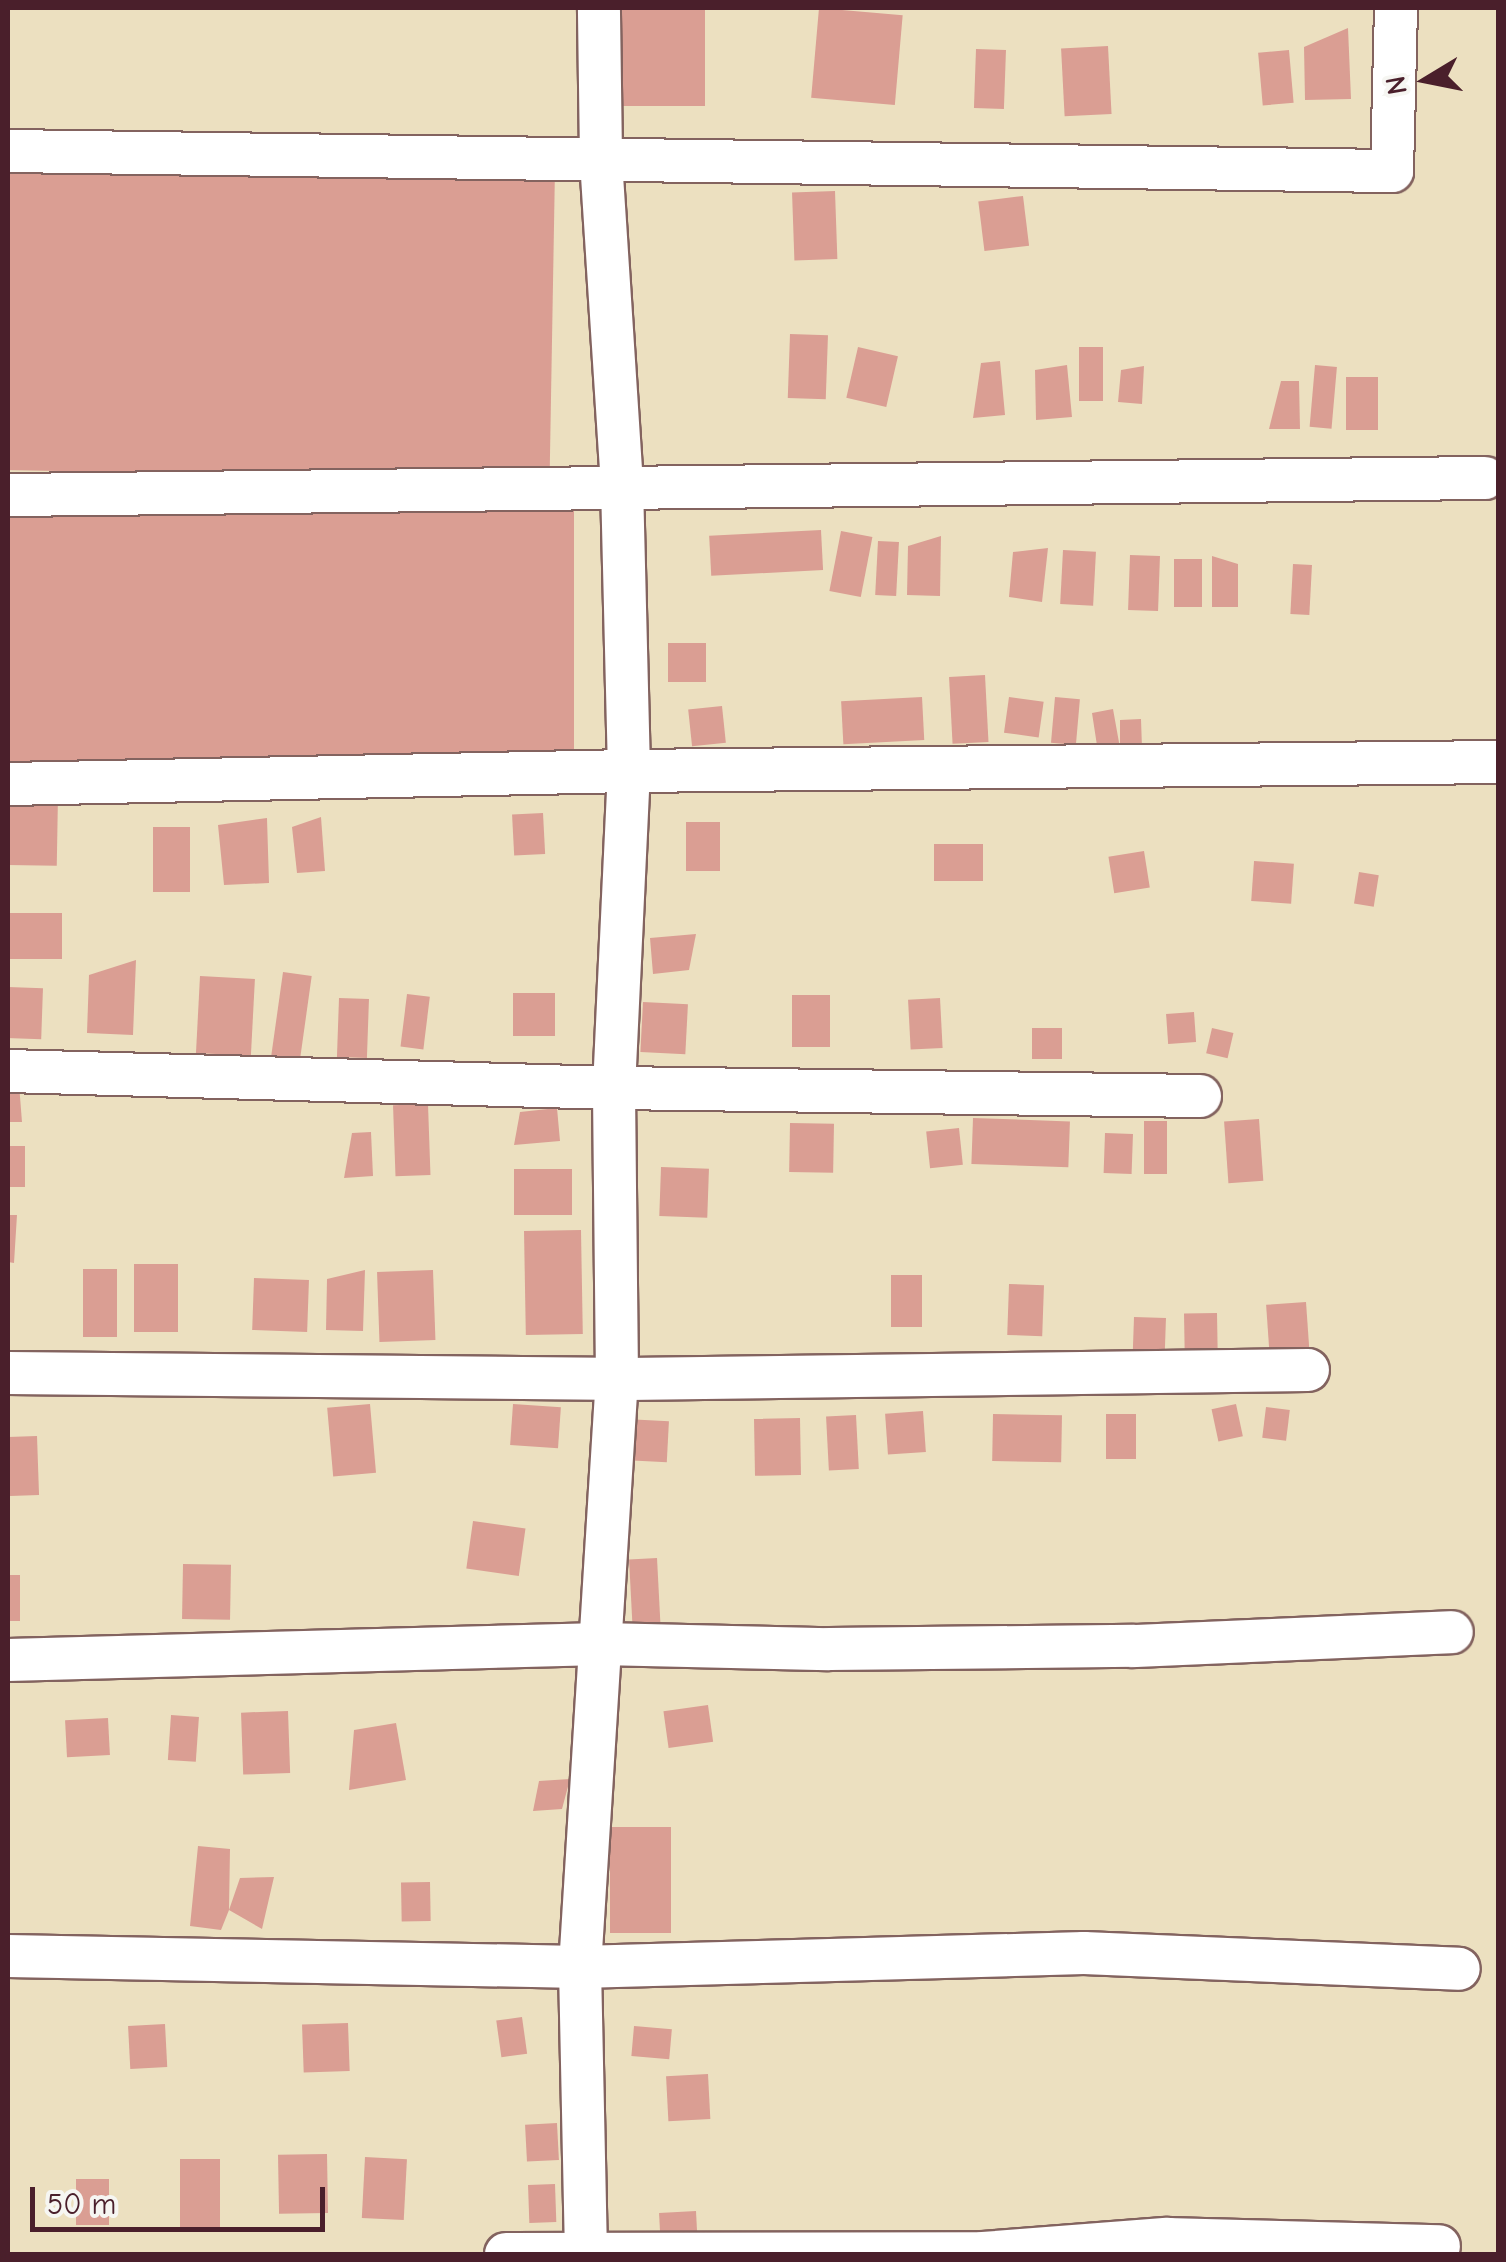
<!DOCTYPE html>
<style>
body{margin:0}
#map{position:relative;width:1506px;height:2262px;overflow:hidden;background:#ece0c0;font-family:"Comic Neue",sans-serif}
div>[style]{position:absolute}
.building>*{inset:0;background:#da9e93;transform-origin:0 0}
.roads{filter:drop-shadow(2px 0 #83635f) drop-shadow(-2px 0 #83635f) drop-shadow(0 2px #83635f) drop-shadow(0 -2px #83635f)}
.minor>*{height:42px;margin:-21px;padding:0 21px;transform-origin:21px;border-radius:21px;background:#fff}
span{translate:-50% -50%;white-space:nowrap;text-align:center;line-height:1.15;-webkit-text-stroke:8px #f6f6f2;paint-order:stroke}
.frame{position:absolute;inset:0;border:10px solid #4a1f2b;pointer-events:none}
.north{position:absolute;left:1376px;top:30px;width:100px;height:100px;-webkit-text-stroke:8px #f6f6f2;paint-order:stroke;rotate:260deg;font-size:28px;font-weight:700;line-height:40px;text-align:center;color:#4a1f2b}
.north::after{content:'';display:block;margin:auto;width:35px;height:45px;background:#4a1f2b;clip-path:polygon(50% 0,100% 100%,50% 72%,0 100%)}
.scale{position:absolute;left:30px;top:2187px;width:295px;height:45px;box-sizing:border-box;border:5px solid #4a1f2b;border-top:0;padding-left:12px;font-size:30px;line-height:35px;white-space:nowrap;color:#4a1f2b;-webkit-text-stroke:8px #f6f6f2;paint-order:stroke}
</style>
<div id="map">
<div class="building">
<i style="left:611px;top:8px;width:94px;height:98px"></i>
<i style="left:819px;top:8px;width:84px;height:90px;rotate:5deg"></i>
<i style="clip-path:polygon(1348px 28px,1351px 99px,1305px 100px,1304px 47px)"></i>
<i style="left:1108px;top:46px;width:68px;height:47px;rotate:87deg"></i>
<i style="left:976px;top:49px;width:30px;height:59px;rotate:2deg"></i>
<i style="left:1289px;top:50px;width:53px;height:31px;rotate:85deg"></i>
<i style="left:8px;top:164px;width:547px;height:306px;rotate:1deg"></i>
<i style="left:835px;top:191px;width:68px;height:43px;rotate:88deg"></i>
<i style="left:1023px;top:196px;width:50px;height:45px;rotate:83deg"></i>
<i style="left:790px;top:334px;width:38px;height:64px;rotate:2deg"></i>
<i style="left:858px;top:347px;width:41px;height:52px;rotate:13deg"></i>
<i style="left:1079px;top:347px;width:24px;height:54px"></i>
<i style="clip-path:polygon(1000px 361px,1005px 415px,973px 418px,981px 363px)"></i>
<i style="clip-path:polygon(1067px 365px,1072px 417px,1036px 420px,1035px 370px)"></i>
<i style="left:1315px;top:365px;width:22px;height:62px;rotate:5deg"></i>
<i style="clip-path:polygon(1144px 366px,1142px 404px,1118px 402px,1121px 370px)"></i>
<i style="left:1346px;top:377px;width:32px;height:53px"></i>
<i style="clip-path:polygon(1281px 381px,1299px 381px,1300px 429px,1269px 429px)"></i>
<i style="left:574px;top:502px;width:259px;height:566px;rotate:90deg"></i>
<i style="left:821px;top:530px;width:40px;height:112px;rotate:87deg"></i>
<i style="left:841px;top:531px;width:32px;height:61px;rotate:11deg"></i>
<i style="clip-path:polygon(941px 536px,940px 596px,907px 595px,908px 546px)"></i>
<i style="left:878px;top:541px;width:21px;height:54px;rotate:3deg"></i>
<i style="clip-path:polygon(1048px 548px,1042px 602px,1009px 597px,1013px 552px)"></i>
<i style="left:1063px;top:550px;width:33px;height:54px;rotate:3deg"></i>
<i style="left:1130px;top:555px;width:30px;height:55px;rotate:2deg"></i>
<i style="clip-path:polygon(1212px 556px,1238px 564px,1238px 607px,1212px 607px)"></i>
<i style="left:1174px;top:559px;width:28px;height:48px"></i>
<i style="left:1293px;top:564px;width:19px;height:50px;rotate:3deg"></i>
<i style="left:668px;top:643px;width:38px;height:39px"></i>
<i style="left:985px;top:675px;width:67px;height:36px;rotate:87deg"></i>
<i style="left:922px;top:697px;width:43px;height:81px;rotate:87deg"></i>
<i style="left:1009px;top:697px;width:35px;height:36px;rotate:8deg"></i>
<i style="left:1055px;top:697px;width:25px;height:46px;rotate:5deg"></i>
<i style="left:722px;top:706px;width:37px;height:34px;rotate:84deg"></i>
<i style="clip-path:polygon(1113px 709px,1120px 748px,1120px 720px,1141px 719px,1142px 748px,1098px 752px,1092px 713px)"></i>
<i style="left:8px;top:795px;width:50px;height:70px;rotate:1deg"></i>
<i style="left:543px;top:813px;width:41px;height:31px;rotate:87deg"></i>
<i style="clip-path:polygon(321px 817px,325px 871px,297px 873px,292px 827px)"></i>
<i style="clip-path:polygon(267px 818px,269px 883px,224px 885px,218px 825px)"></i>
<i style="left:686px;top:822px;width:34px;height:49px"></i>
<i style="left:153px;top:827px;width:37px;height:65px"></i>
<i style="left:934px;top:844px;width:49px;height:37px"></i>
<i style="left:1144px;top:851px;width:37px;height:36px;rotate:81deg"></i>
<i style="left:1254px;top:861px;width:40px;height:40px;rotate:4deg"></i>
<i style="left:1359px;top:872px;width:20px;height:32px;rotate:9deg"></i>
<i style="left:8px;top:913px;width:54px;height:46px"></i>
<i style="clip-path:polygon(696px 934px,689px 970px,653px 974px,650px 938px)"></i>
<i style="clip-path:polygon(136px 960px,133px 1035px,87px 1033px,89px 975px)"></i>
<i style="left:283px;top:972px;width:29px;height:88px;rotate:8deg"></i>
<i style="left:200px;top:976px;width:55px;height:77px;rotate:3deg"></i>
<i style="left:8px;top:987px;width:35px;height:51px;rotate:2deg"></i>
<i style="left:513px;top:993px;width:42px;height:43px"></i>
<i style="left:407px;top:994px;width:23px;height:53px;rotate:7deg"></i>
<i style="left:792px;top:995px;width:38px;height:52px"></i>
<i style="left:339px;top:998px;width:30px;height:59px;rotate:2deg"></i>
<i style="left:940px;top:998px;width:50px;height:32px;rotate:87deg"></i>
<i style="left:643px;top:1002px;width:45px;height:50px;rotate:3deg"></i>
<i style="left:1194px;top:1012px;width:30px;height:28px;rotate:86deg"></i>
<i style="left:1032px;top:1028px;width:30px;height:31px"></i>
<i style="left:1212px;top:1028px;width:22px;height:26px;rotate:13deg"></i>
<i style="clip-path:polygon(19px 1084px,22px 1122px,8px 1122px,8px 1085px)"></i>
<i style="left:428px;top:1104px;width:71px;height:35px;rotate:88deg"></i>
<i style="clip-path:polygon(557px 1108px,560px 1141px,514px 1145px,520px 1112px)"></i>
<i style="left:973px;top:1118px;width:97px;height:46px;rotate:2deg"></i>
<i style="left:1259px;top:1119px;width:62px;height:35px;rotate:86deg"></i>
<i style="left:1144px;top:1121px;width:23px;height:53px"></i>
<i style="left:790px;top:1123px;width:44px;height:49px;rotate:1deg"></i>
<i style="left:959px;top:1128px;width:37px;height:33px;rotate:84deg"></i>
<i style="clip-path:polygon(371px 1132px,373px 1176px,344px 1178px,352px 1133px)"></i>
<i style="left:1105px;top:1133px;width:28px;height:40px;rotate:2deg"></i>
<i style="left:8px;top:1146px;width:17px;height:41px"></i>
<i style="left:661px;top:1167px;width:48px;height:49px;rotate:2deg"></i>
<i style="left:514px;top:1169px;width:58px;height:46px"></i>
<i style="clip-path:polygon(8px 1215px,17px 1215px,14px 1263px,8px 1262px)"></i>
<i style="left:581px;top:1230px;width:104px;height:57px;rotate:89deg"></i>
<i style="left:134px;top:1264px;width:44px;height:68px"></i>
<i style="left:83px;top:1269px;width:34px;height:68px"></i>
<i style="clip-path:polygon(365px 1270px,363px 1331px,326px 1330px,327px 1279px)"></i>
<i style="left:433px;top:1270px;width:70px;height:56px;rotate:88deg"></i>
<i style="left:891px;top:1275px;width:31px;height:52px"></i>
<i style="left:254px;top:1278px;width:55px;height:52px;rotate:2deg"></i>
<i style="left:1009px;top:1284px;width:35px;height:51px;rotate:2deg"></i>
<i style="left:1306px;top:1302px;width:65px;height:40px;rotate:86deg"></i>
<i style="left:1217px;top:1313px;width:55px;height:33px;rotate:89deg"></i>
<i style="left:1134px;top:1317px;width:32px;height:47px;rotate:2deg"></i>
<i style="left:370px;top:1404px;width:69px;height:43px;rotate:85deg"></i>
<i style="left:513px;top:1404px;width:48px;height:41px;rotate:4deg"></i>
<i style="left:1236px;top:1404px;width:33px;height:25px;rotate:78deg"></i>
<i style="left:1266px;top:1407px;width:24px;height:31px;rotate:7deg"></i>
<i style="left:923px;top:1411px;width:41px;height:38px;rotate:86deg"></i>
<i style="left:993px;top:1414px;width:69px;height:47px;rotate:1deg"></i>
<i style="left:1106px;top:1414px;width:30px;height:45px"></i>
<i style="left:856px;top:1415px;width:54px;height:30px;rotate:87deg"></i>
<i style="left:800px;top:1418px;width:57px;height:46px;rotate:89deg"></i>
<i style="left:625px;top:1419px;width:44px;height:41px;rotate:3deg"></i>
<i style="left:37px;top:1436px;width:59px;height:29px;rotate:88deg"></i>
<i style="left:473px;top:1521px;width:53px;height:48px;rotate:8deg"></i>
<i style="left:657px;top:1558px;width:64px;height:28px;rotate:87deg"></i>
<i style="left:183px;top:1564px;width:48px;height:55px;rotate:1deg"></i>
<i style="left:8px;top:1575px;width:12px;height:46px"></i>
<i style="left:708px;top:1705px;width:37px;height:45px;rotate:82deg"></i>
<i style="left:288px;top:1711px;width:62px;height:47px;rotate:88deg"></i>
<i style="left:171px;top:1715px;width:28px;height:45px;rotate:4deg"></i>
<i style="left:108px;top:1718px;width:37px;height:43px;rotate:87deg"></i>
<i style="clip-path:polygon(396px 1723px,406px 1780px,349px 1790px,354px 1730px)"></i>
<i style="clip-path:polygon(570px 1779px,562px 1809px,533px 1811px,539px 1781px)"></i>
<i style="left:610px;top:1827px;width:61px;height:106px"></i>
<i style="clip-path:polygon(198px 1846px,230px 1849px,229px 1910px,240px 1878px,274px 1877px,262px 1929px,229px 1910px,221px 1930px,190px 1926px)"></i>
<i style="left:430px;top:1882px;width:39px;height:29px;rotate:89deg"></i>
<i style="left:522px;top:2017px;width:37px;height:26px;rotate:82deg"></i>
<i style="left:348px;top:2023px;width:48px;height:46px;rotate:88deg"></i>
<i style="left:165px;top:2024px;width:43px;height:37px;rotate:87deg"></i>
<i style="left:634px;top:2026px;width:38px;height:30px;rotate:5deg"></i>
<i style="left:708px;top:2074px;width:45px;height:42px;rotate:87deg"></i>
<i style="left:557px;top:2123px;width:37px;height:32px;rotate:87deg"></i>
<i style="left:327px;top:2154px;width:59px;height:49px;rotate:89deg"></i>
<i style="left:365px;top:2157px;width:42px;height:61px;rotate:3deg"></i>
<i style="left:180px;top:2159px;width:40px;height:69px"></i>
<i style="left:109px;top:2179px;width:46px;height:33px;rotate:90deg"></i>
<i style="left:555px;top:2184px;width:38px;height:27px;rotate:88deg"></i>
<i style="left:696px;top:2211px;width:22px;height:37px;rotate:87deg"></i>
</div>
<div class="roads">
<div class="minor">
<i style="left:8px;top:151px;width:1384px;rotate:0.83deg"></i>
<i style="left:1392px;top:171px;width:163px;rotate:-88.6deg"></i>
<i style="left:8px;top:495px;width:1477px;rotate:-0.66deg"></i>
<i style="left:8px;top:784px;width:621px;rotate:-1.2deg"></i>
<i style="left:629px;top:771px;width:869px;rotate:-0.59deg"></i>
<i style="left:8px;top:1071px;width:606px;rotate:1.61deg"></i>
<i style="left:614px;top:1088px;width:586px;rotate:0.78deg"></i>
<i style="left:8px;top:1373px;width:620px;rotate:0.55deg"></i>
<i style="left:628px;top:1379px;width:680px;rotate:-0.76deg"></i>
<i style="left:8px;top:1660px;width:593px;rotate:-1.55deg"></i>
<i style="left:601px;top:1644px;width:228px;rotate:1.3deg"></i>
<i style="left:829px;top:1649px;width:305px;rotate:-0.6deg"></i>
<i style="left:1134px;top:1646px;width:318px;rotate:-2.5deg"></i>
<i style="left:8px;top:1956px;width:572px;rotate:1.1deg"></i>
<i style="left:580px;top:1967px;width:504px;rotate:-1.59deg"></i>
<i style="left:1084px;top:1953px;width:375px;rotate:2.4deg"></i>
<i style="left:506px;top:2254px;width:477px;rotate:-0.1deg"></i>
<i style="left:983px;top:2253px;width:185px;rotate:-4.4deg"></i>
<i style="left:1167px;top:2239px;width:272px;rotate:1.5deg"></i>
<i style="left:586px;top:2254px;width:287px;rotate:-91.2deg"></i>
<i style="left:580px;top:1967px;width:590px;rotate:-86.41deg"></i>
<i style="left:617px;top:1378px;width:290px;rotate:-90.6deg"></i>
<i style="left:614px;top:1088px;width:317px;rotate:-87.3deg"></i>
<i style="left:629px;top:771px;width:286px;rotate:-91.4deg"></i>
<i style="left:622px;top:485px;width:329px;rotate:-93.7deg"></i>
<i style="left:601px;top:157px;width:149px;rotate:-90.8deg"></i>
</div>
</div>
<div class="frame"></div>
<div class="north">N</div>
<div class="scale">50 m</div>
</div>
